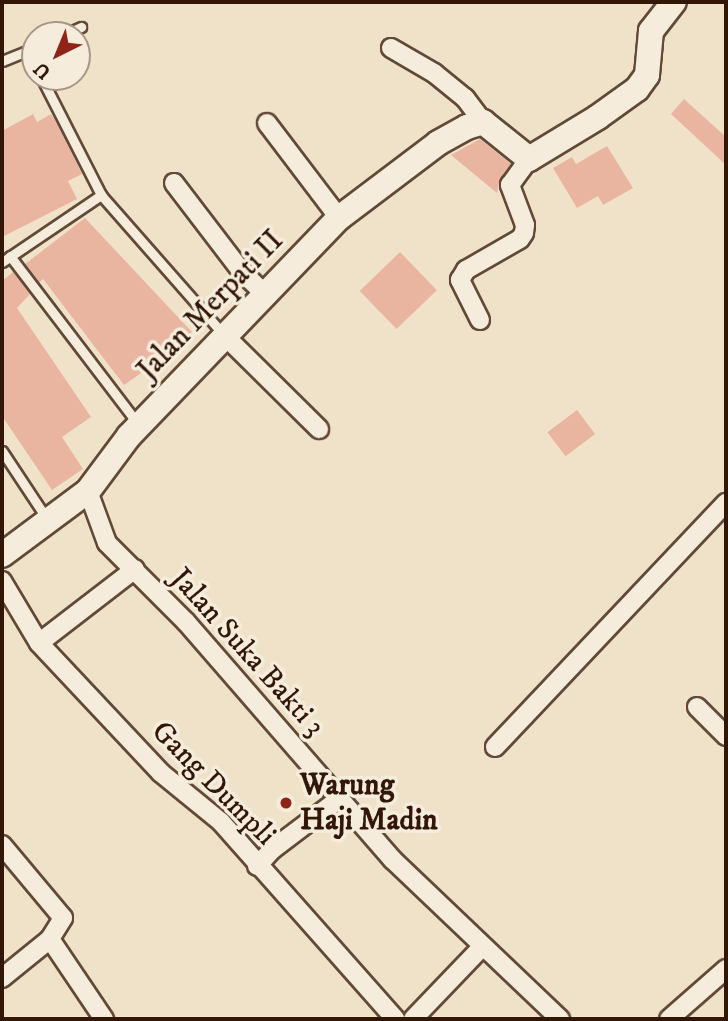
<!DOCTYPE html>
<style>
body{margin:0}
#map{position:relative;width:728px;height:1021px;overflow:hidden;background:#f0e2c9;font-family:"IM FELL DW Pica",serif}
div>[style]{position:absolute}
.building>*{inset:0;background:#eab5a0;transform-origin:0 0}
.roads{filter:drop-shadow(2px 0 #624937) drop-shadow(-2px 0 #624937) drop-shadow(0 2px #624937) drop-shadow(0 -2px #624937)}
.lane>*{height:9px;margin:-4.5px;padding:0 4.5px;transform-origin:4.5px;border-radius:4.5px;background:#f5ecdc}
.street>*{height:18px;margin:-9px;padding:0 9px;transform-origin:9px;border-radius:9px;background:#f5ecdc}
.secondary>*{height:24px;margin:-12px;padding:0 12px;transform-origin:12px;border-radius:12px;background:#f5ecdc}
.dots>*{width:19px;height:19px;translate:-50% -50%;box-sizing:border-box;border:4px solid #f5ecdc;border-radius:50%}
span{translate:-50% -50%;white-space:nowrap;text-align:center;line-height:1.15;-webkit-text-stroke:7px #f5ecdc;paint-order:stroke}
.street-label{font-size:30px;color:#321606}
.poi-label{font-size:30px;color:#321606;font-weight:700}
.left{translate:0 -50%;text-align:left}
.frame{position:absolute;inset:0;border:4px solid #321606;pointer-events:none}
.north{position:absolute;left:21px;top:21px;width:70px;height:70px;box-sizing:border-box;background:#f5ecdc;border:2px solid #a79686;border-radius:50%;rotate:223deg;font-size:19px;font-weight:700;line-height:28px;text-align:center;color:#321606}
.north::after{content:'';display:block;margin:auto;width:24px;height:32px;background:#8f2418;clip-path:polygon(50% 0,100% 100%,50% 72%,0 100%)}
</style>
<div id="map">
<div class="building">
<i style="clip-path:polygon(684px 99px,726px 137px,726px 165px,671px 114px)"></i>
<i style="clip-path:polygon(33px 114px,37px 122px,51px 114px,59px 127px,82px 174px,68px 181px,77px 199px,2px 237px,2px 131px)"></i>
<i style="clip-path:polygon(480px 139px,511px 164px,500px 179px,497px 193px,451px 155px)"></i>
<i style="clip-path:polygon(607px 146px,633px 188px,603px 205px,598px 196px,577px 208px,553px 168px,572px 157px,576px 164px)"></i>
<i style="clip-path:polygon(85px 218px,192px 332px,170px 353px,124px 385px,43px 279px,39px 283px,25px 264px)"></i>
<i style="left:400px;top:252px;width:53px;height:56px;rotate:46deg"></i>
<i style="clip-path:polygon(13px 272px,30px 294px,17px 308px,91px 417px,62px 437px,83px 469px,52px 490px,2px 416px,2px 281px)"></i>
<i style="left:577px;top:410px;width:30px;height:37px;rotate:53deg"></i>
</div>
<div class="roads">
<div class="lane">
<i style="left:63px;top:35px;width:20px;rotate:-24deg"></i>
<i style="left:28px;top:51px;width:16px;rotate:63deg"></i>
<i style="left:2px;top:61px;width:35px;rotate:-22deg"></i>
<i style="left:41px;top:77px;width:132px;rotate:63deg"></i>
<i style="left:101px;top:195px;width:188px;rotate:48.7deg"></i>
<i style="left:10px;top:256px;width:211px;rotate:52.7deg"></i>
<i style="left:2px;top:262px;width:120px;rotate:-34.1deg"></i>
<i style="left:2px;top:451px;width:82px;rotate:56.5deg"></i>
</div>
<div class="street">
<i style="left:391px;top:48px;width:50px;rotate:30.2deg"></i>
<i style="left:434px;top:73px;width:40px;rotate:39deg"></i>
<i style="left:465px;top:98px;width:30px;rotate:53deg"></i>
<i style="left:267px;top:123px;width:119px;rotate:52.8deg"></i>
<i style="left:174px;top:183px;width:112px;rotate:52.6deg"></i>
<i style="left:242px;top:272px;width:35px;rotate:44deg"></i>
<i style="left:480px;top:320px;width:45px;rotate:-116.6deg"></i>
<i style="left:460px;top:280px;width:12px;rotate:-59deg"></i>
<i style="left:466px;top:270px;width:62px;rotate:-29.9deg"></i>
<i style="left:520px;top:239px;width:7px;rotate:-56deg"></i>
<i style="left:524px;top:233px;width:8px;rotate:-83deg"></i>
<i style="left:525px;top:225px;width:43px;rotate:-110.6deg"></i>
<i style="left:510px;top:185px;width:32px;rotate:-54deg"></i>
<i style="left:226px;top:337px;width:131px;rotate:44.7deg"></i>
<i style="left:88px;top:491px;width:55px;rotate:69.9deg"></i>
<i style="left:107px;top:543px;width:112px;rotate:45deg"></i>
<i style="left:186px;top:622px;width:315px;rotate:49deg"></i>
<i style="left:393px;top:860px;width:231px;rotate:43.6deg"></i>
<i style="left:2px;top:581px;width:72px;rotate:59.2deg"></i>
<i style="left:39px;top:643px;width:178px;rotate:46.8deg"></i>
<i style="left:161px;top:773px;width:77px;rotate:39.2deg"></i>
<i style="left:221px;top:822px;width:263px;rotate:48.5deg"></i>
<i style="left:39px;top:643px;width:121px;rotate:-37.6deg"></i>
<i style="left:697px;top:707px;width:41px;rotate:45deg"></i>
<i style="left:495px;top:747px;width:336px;rotate:-46.6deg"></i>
<i style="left:2px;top:845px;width:95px;rotate:50.1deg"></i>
<i style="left:63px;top:918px;width:25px;rotate:122deg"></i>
<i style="left:50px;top:939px;width:62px;rotate:140.9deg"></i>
<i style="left:257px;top:866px;width:23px;rotate:-47deg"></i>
<i style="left:273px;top:849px;width:83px;rotate:-37.1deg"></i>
<i style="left:50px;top:939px;width:97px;rotate:56deg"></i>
<i style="left:413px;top:1019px;width:100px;rotate:-46.2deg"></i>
<i style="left:669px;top:1019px;width:76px;rotate:-41.3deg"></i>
</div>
<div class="secondary">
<i style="left:2px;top:555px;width:107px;rotate:-36.7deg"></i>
<i style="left:88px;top:491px;width:69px;rotate:-53.3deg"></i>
<i style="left:129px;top:436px;width:303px;rotate:-46.1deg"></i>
<i style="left:339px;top:218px;width:124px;rotate:-37.1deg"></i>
<i style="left:438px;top:143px;width:33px;rotate:-29deg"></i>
<i style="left:467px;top:127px;width:17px;rotate:-17deg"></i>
<i style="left:483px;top:122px;width:59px;rotate:38.8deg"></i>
<i style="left:529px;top:159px;width:81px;rotate:-31.3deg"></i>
<i style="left:598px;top:117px;width:48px;rotate:-35.7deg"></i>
<i style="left:637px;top:89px;width:17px;rotate:-54deg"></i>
<i style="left:647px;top:75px;width:44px;rotate:-84.8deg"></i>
<i style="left:651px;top:31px;width:37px;rotate:-52deg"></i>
</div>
</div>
<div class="dots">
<i style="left:286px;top:803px;background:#8f2418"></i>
</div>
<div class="street-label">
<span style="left:211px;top:306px;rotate:-46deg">Jalan Merpati II</span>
<span style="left:247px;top:653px;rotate:48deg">Jalan Suka Bakti 3</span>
<span style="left:213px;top:784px;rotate:45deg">Gang Dumpli</span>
</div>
<div class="poi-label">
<span class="left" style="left:300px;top:803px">Warung<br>Haji Madin</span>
</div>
<div class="frame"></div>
<div class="north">U</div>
</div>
